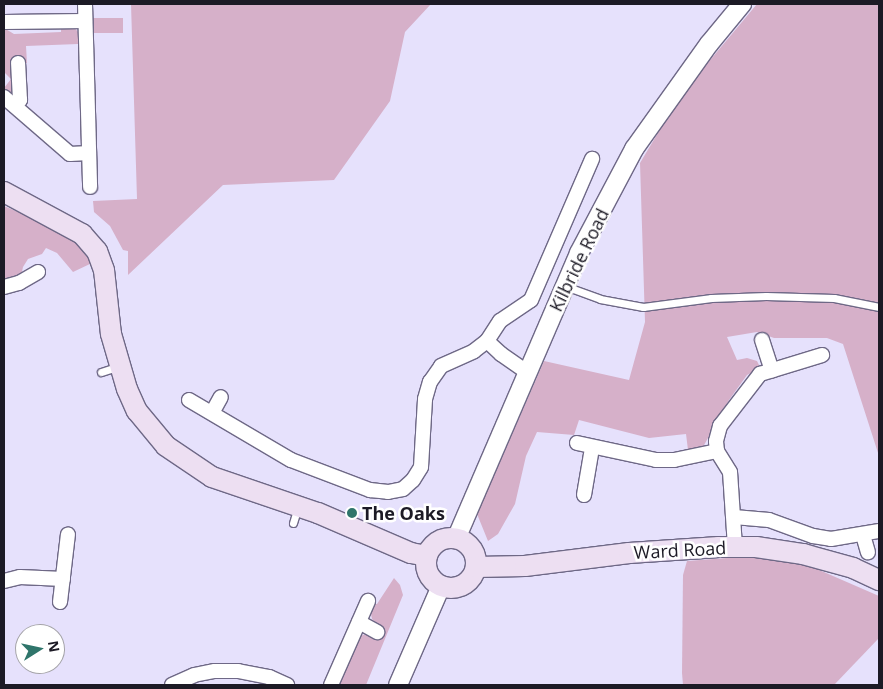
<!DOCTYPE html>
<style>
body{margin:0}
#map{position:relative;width:883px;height:689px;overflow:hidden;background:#e6e1fc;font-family:"Open Sans",sans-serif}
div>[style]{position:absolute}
.green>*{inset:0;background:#d6b0c9;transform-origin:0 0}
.roads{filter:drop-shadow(1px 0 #6e6886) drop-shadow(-1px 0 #6e6886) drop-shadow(0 1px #6e6886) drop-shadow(0 -1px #6e6886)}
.service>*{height:7px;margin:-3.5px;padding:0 3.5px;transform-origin:3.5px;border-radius:3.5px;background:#fff}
.minor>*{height:14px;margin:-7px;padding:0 7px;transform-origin:7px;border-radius:7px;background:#fff}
.tertiary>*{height:18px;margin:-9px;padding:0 9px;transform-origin:9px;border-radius:9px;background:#fff}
.secondary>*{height:20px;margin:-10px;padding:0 10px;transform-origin:10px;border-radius:10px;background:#eddff2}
.secondary>.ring{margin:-10px;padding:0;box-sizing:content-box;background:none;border:20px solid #eddff2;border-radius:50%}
.dots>*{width:14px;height:14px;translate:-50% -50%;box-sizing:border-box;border:2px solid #fff;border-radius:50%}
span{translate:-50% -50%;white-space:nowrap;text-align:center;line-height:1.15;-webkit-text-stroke:5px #fff;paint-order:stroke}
.street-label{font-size:18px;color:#1c1a25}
.poi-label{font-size:18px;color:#1c1a25;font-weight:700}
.left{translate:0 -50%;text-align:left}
.frame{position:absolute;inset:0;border:5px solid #1c1a25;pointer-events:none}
.north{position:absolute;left:15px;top:624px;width:50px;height:50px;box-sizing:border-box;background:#fff;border:1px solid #a4a3a8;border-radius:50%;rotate:80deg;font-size:14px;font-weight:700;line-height:20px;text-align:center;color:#1c1a25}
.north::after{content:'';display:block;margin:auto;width:18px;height:22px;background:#2f756b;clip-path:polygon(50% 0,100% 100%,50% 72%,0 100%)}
</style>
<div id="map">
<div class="green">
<i style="clip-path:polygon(131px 4px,431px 4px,405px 32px,390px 101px,334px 180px,223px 185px,128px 275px,128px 251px,123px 250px,110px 226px,94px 212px,93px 201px,137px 199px)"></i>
<i style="clip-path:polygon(757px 4px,879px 4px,879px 456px,843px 344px,827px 338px,774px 338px,757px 332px,727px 337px,737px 360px,747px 358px,757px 361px,759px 365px,758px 369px,747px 375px,729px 400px,703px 447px,688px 450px,686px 434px,649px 438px,579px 420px,574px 435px,537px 432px,526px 456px,515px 504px,498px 534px,488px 541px,477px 514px,544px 361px,629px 380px,645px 322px,640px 163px,680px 96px)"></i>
<i style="left:123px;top:18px;width:15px;height:30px;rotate:90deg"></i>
<i style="clip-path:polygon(61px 26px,73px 26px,78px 32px,78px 44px,26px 46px,27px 63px,16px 63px,16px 94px,7px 94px,4px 88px,11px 79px,4px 72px,4px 28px,14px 34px,61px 32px)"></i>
<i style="clip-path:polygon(4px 206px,51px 226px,75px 239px,92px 263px,73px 272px,57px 253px,46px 248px,42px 254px,28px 259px,23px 267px,21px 276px,4px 281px)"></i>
<i style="clip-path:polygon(753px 556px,810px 566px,879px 596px,879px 638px,834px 685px,683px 685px,682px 673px,683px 575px,687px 561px)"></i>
<i style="clip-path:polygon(394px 578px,400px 585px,403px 595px,366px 685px,336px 685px,357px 637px,366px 634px,376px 638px,377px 624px,372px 619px,371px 614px,374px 604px,377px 604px)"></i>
</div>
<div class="roads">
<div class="service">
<i style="left:565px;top:286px;width:37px;rotate:20deg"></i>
<i style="left:600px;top:299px;width:44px;rotate:10.5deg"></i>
<i style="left:643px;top:307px;width:69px;rotate:-7.5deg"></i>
<i style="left:711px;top:298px;width:55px;rotate:-2.1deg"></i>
<i style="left:766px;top:296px;width:68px;rotate:1.7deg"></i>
<i style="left:834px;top:298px;width:46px;rotate:11.3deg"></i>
<i style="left:101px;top:372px;width:19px;rotate:-18deg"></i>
<i style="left:293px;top:523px;width:17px;rotate:-73deg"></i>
</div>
<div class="minor">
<i style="left:85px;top:4px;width:183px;rotate:88.4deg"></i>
<i style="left:4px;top:22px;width:81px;rotate:-0.7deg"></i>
<i style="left:4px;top:97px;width:87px;rotate:40.8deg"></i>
<i style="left:70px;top:154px;width:19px;rotate:-3deg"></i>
<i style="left:15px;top:106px;width:8px;rotate:-50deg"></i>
<i style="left:20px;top:100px;width:37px;rotate:-93deg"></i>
<i style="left:4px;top:287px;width:16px;rotate:-15deg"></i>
<i style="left:19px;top:283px;width:22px;rotate:-30deg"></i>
<i style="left:762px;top:340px;width:32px;rotate:72deg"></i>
<i style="left:487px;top:341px;width:24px;rotate:-57deg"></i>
<i style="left:500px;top:321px;width:37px;rotate:-34deg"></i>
<i style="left:531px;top:300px;width:154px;rotate:-66.6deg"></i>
<i style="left:189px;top:400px;width:118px;rotate:30.5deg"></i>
<i style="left:291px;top:460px;width:85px;rotate:20.8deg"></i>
<i style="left:370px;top:490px;width:18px;rotate:6deg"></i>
<i style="left:388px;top:492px;width:15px;rotate:-11deg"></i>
<i style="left:403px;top:489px;width:13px;rotate:-42deg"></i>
<i style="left:413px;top:480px;width:15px;rotate:-58deg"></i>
<i style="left:421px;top:467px;width:68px;rotate:-86.6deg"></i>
<i style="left:425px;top:399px;width:18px;rotate:-74deg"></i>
<i style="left:430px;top:382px;width:19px;rotate:-55deg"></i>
<i style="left:441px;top:366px;width:36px;rotate:-24deg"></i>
<i style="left:474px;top:351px;width:16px;rotate:-38deg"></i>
<i style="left:487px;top:341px;width:19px;rotate:43deg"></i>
<i style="left:501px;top:354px;width:32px;rotate:35deg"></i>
<i style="left:212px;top:413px;width:18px;rotate:-61deg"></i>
<i style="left:577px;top:443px;width:81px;rotate:12.1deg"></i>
<i style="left:656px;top:460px;width:18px"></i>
<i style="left:674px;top:460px;width:44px;rotate:-11.8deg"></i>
<i style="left:584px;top:495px;width:48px;rotate:-80.3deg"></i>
<i style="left:734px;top:517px;width:35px;rotate:5deg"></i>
<i style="left:769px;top:520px;width:47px;rotate:20deg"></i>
<i style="left:813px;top:536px;width:18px;rotate:9deg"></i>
<i style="left:831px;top:539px;width:49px;rotate:-9.5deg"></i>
<i style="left:863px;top:535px;width:18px;rotate:74deg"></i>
<i style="left:735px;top:547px;width:75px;rotate:-93.8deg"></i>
<i style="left:730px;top:472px;width:25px;rotate:-122deg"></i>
<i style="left:717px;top:451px;width:10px;rotate:-96deg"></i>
<i style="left:716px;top:441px;width:16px;rotate:-75deg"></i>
<i style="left:720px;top:426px;width:66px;rotate:-52.4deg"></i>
<i style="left:760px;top:374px;width:65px;rotate:-17deg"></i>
<i style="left:4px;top:581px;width:16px;rotate:-14deg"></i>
<i style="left:20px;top:577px;width:43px;rotate:2.7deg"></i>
<i style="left:60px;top:602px;width:68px;rotate:-83.3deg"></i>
<i style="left:359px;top:622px;width:21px;rotate:29deg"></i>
<i style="left:172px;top:685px;width:24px;rotate:-24deg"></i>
<i style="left:194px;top:675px;width:21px;rotate:-11deg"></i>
<i style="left:215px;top:671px;width:23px"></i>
<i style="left:238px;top:671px;width:32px;rotate:11deg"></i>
<i style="left:269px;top:677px;width:20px;rotate:24deg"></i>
<i style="left:331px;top:685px;width:92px;rotate:-66.2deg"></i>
</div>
<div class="tertiary">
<i style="left:456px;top:539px;width:311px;rotate:-66.7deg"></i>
<i style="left:579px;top:253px;width:118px;rotate:-62.1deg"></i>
<i style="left:634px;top:149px;width:129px;rotate:-54.5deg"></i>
<i style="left:709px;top:44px;width:52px;rotate:-50.5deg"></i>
<i style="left:398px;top:685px;width:108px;rotate:-66.5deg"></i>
</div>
<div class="secondary">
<i style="left:4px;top:192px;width:89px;rotate:28.3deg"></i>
<i style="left:82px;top:234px;width:23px;rotate:49deg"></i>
<i style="left:97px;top:251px;width:20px;rotate:70deg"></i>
<i style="left:104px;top:270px;width:64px;rotate:83.8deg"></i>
<i style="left:111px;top:334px;width:57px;rotate:73.8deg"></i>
<i style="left:127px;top:389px;width:24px;rotate:66deg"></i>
<i style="left:137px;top:411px;width:45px;rotate:50.4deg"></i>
<i style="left:166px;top:446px;width:55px;rotate:34deg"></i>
<i style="left:212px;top:477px;width:112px;rotate:18.8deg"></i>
<i style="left:318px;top:513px;width:101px;rotate:23.3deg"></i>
<i style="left:411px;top:553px;width:16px;rotate:11deg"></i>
<i class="ring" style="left:426px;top:538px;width:30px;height:30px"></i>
<i style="left:476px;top:567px;width:49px;rotate:-1.2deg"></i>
<i style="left:525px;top:566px;width:105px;rotate:-7.1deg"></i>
<i style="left:629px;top:553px;width:90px;rotate:-3.8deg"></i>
<i style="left:719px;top:547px;width:37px"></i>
<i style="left:756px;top:547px;width:48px;rotate:8.5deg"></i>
<i style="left:803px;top:554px;width:52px;rotate:15.6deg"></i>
<i style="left:853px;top:568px;width:29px;rotate:25deg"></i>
</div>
</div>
<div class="dots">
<i style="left:352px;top:513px;background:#2f756b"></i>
</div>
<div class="street-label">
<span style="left:579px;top:260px;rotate:-64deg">Kilbride Road</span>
<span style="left:680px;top:550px;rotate:-3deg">Ward Road</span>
</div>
<div class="poi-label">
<span class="left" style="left:362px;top:513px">The Oaks</span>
</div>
<div class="frame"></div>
<div class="north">N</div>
</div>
